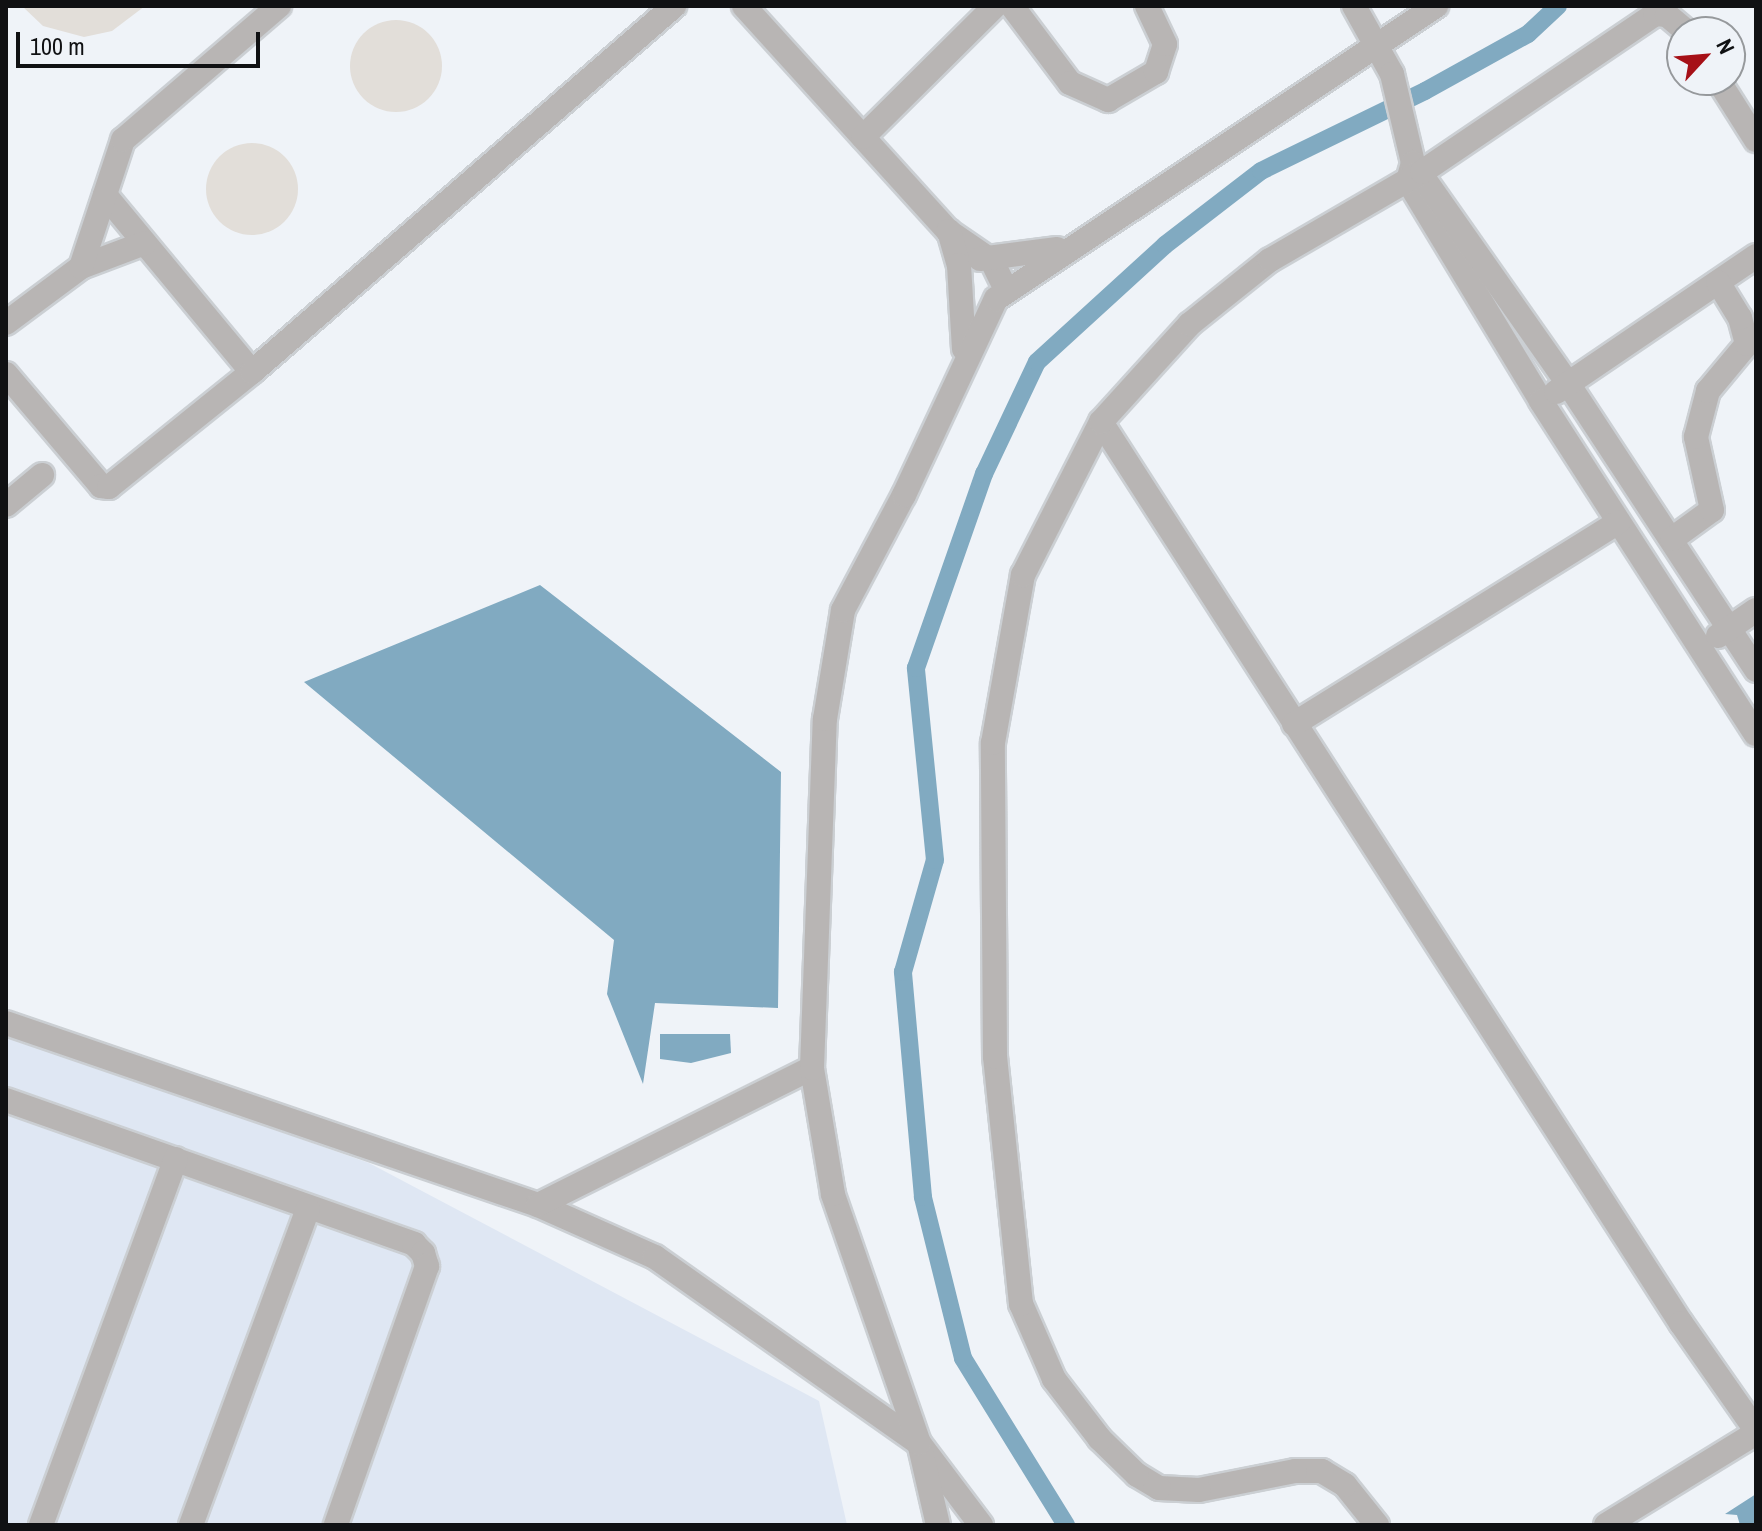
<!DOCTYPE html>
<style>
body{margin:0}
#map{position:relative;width:1762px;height:1531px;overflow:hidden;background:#eff3f8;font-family:"Archivo Narrow",sans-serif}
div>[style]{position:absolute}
.built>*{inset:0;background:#dfe7f3}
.water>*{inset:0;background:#81aac1}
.canal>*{height:18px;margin:-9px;padding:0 9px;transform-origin:9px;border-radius:9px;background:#81aac1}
.building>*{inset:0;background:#e2ded9}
.round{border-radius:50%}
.roads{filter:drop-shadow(2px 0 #cbcfd3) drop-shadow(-2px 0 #cbcfd3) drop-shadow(0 2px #cbcfd3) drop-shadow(0 -2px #cbcfd3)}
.minor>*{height:24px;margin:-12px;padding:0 12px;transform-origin:12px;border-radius:12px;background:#b8b5b4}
span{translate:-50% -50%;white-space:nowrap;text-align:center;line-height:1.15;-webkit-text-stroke:8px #eff3f8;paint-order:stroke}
.frame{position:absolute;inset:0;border:8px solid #101113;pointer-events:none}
.north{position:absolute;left:1666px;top:16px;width:80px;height:80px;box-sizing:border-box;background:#eff3f8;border:2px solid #96999c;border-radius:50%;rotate:64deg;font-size:22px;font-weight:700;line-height:32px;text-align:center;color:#101113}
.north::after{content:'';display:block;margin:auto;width:28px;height:36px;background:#a61017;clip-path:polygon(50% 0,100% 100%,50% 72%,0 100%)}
.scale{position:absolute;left:16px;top:32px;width:244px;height:36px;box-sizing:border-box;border:4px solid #101113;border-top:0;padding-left:10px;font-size:24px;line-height:28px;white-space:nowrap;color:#101113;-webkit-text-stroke:6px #eff3f8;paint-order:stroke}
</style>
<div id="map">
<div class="built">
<i style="clip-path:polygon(6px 1034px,369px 1163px,819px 1401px,847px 1525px,6px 1525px)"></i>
</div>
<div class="water">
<i style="clip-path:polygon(540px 585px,781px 772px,778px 1008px,655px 1003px,643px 1084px,607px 994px,614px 940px,304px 682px)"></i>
<i style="clip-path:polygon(660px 1034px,730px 1034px,731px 1053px,691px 1063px,660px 1059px)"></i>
<i style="clip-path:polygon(1756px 1494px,1756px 1525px,1740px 1525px,1737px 1515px,1725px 1514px)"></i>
</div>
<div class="canal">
<i style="left:1066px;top:1525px;width:196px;rotate:-121.7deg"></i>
<i style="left:963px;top:1358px;width:166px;rotate:-104deg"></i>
<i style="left:923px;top:1197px;width:226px;rotate:-95.1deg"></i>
<i style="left:903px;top:972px;width:116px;rotate:-74.1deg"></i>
<i style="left:935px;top:860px;width:193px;rotate:-95.7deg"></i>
<i style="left:916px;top:668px;width:206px;rotate:-70.7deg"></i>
<i style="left:984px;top:474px;width:124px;rotate:-64.7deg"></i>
<i style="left:1037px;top:362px;width:173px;rotate:-42.4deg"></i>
<i style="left:1165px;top:245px;width:121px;rotate:-37.6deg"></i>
<i style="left:1261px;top:171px;width:182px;rotate:-26deg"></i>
<i style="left:1425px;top:91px;width:118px;rotate:-29deg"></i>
<i style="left:1528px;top:34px;width:41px;rotate:-43deg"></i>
</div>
<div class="building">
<i style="clip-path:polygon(22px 6px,145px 6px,112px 31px,84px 37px,43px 26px)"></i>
<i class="round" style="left:350px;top:20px;width:92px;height:92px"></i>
<i class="round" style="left:206px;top:143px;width:92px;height:92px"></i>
</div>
<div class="roads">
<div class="minor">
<i style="left:744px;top:6px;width:304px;rotate:47.8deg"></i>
<i style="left:948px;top:231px;width:53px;rotate:34.3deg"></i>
<i style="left:992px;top:261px;width:32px;rotate:64deg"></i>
<i style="left:1012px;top:6px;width:96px;rotate:53deg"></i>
<i style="left:1070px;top:83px;width:42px;rotate:24.1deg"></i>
<i style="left:1108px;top:100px;width:56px;rotate:-30.3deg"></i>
<i style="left:1156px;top:72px;width:29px;rotate:-72deg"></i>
<i style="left:1165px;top:44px;width:42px;rotate:-115.3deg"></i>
<i style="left:1354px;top:6px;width:78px;rotate:60.8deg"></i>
<i style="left:1392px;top:74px;width:91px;rotate:76.7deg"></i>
<i style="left:1413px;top:163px;width:19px;rotate:106deg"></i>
<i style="left:1408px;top:181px;width:257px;rotate:58.8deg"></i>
<i style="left:1541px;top:401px;width:396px;rotate:57.2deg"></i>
<i style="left:1718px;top:80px;width:71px;rotate:57.7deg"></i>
<i style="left:863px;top:137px;width:186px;rotate:-44.8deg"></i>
<i style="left:1413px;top:163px;width:271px;rotate:54.9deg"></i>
<i style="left:1569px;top:385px;width:341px;rotate:56.7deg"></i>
<i style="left:105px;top:195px;width:230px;rotate:50.3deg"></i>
<i style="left:949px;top:231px;width:35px;rotate:74deg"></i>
<i style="left:959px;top:265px;width:84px;rotate:86.6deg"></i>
<i style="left:980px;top:259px;width:78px;rotate:-7.4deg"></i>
<i style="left:81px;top:267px;width:68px;rotate:-20.6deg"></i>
<i style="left:6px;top:323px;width:94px;rotate:-36.7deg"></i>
<i style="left:81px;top:267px;width:134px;rotate:-71.7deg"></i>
<i style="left:123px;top:140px;width:206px;rotate:-40.7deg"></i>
<i style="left:6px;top:374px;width:147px;rotate:49.7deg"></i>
<i style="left:101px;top:486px;width:8px;rotate:7deg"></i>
<i style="left:109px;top:487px;width:184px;rotate:-38.8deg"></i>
<i style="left:252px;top:372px;width:559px;rotate:-40.94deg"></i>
<i style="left:1556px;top:392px;width:242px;rotate:-34.2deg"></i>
<i style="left:1101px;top:422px;width:1072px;rotate:57.23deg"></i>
<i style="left:1681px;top:1323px;width:131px;rotate:55deg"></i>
<i style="left:6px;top:505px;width:47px;rotate:-39.8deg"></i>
<i style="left:1672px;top:539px;width:49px;rotate:-35.9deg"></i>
<i style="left:1712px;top:510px;width:75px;rotate:-102.4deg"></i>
<i style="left:1696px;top:437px;width:48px;rotate:-75.4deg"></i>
<i style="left:1708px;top:391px;width:61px;rotate:-50.3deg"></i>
<i style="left:1747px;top:344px;width:27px;rotate:-105deg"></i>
<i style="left:1740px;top:318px;width:42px;rotate:-121.4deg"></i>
<i style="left:1718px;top:636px;width:46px;rotate:-34.4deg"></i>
<i style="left:1294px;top:724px;width:382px;rotate:-31.9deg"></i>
<i style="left:6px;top:1023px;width:562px;rotate:18.89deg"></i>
<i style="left:538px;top:1205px;width:128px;rotate:24deg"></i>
<i style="left:655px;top:1257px;width:323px;rotate:35.2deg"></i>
<i style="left:919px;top:1443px;width:103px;rotate:52.9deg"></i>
<i style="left:6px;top:1100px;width:433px;rotate:19.4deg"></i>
<i style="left:414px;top:1244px;width:13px;rotate:45deg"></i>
<i style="left:423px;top:1253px;width:14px;rotate:73deg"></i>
<i style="left:427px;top:1266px;width:275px;rotate:109.4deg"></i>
<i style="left:538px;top:1205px;width:306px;rotate:-26.6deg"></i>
<i style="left:41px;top:1525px;width:390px;rotate:-69.8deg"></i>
<i style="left:191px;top:1525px;width:337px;rotate:-69.7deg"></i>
<i style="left:938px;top:1525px;width:84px;rotate:-103deg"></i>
<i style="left:919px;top:1443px;width:263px;rotate:-109.1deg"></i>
<i style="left:833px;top:1194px;width:128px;rotate:-99.5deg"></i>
<i style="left:812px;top:1068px;width:349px;rotate:-87.9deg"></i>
<i style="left:825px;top:719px;width:110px;rotate:-80.6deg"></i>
<i style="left:843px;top:610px;width:130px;rotate:-62.1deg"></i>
<i style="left:904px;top:495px;width:217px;rotate:-64.9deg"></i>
<i style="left:996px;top:299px;width:529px;rotate:-33.66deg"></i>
<i style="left:1377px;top:1525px;width:51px;rotate:-128.7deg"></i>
<i style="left:1345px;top:1485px;width:27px;rotate:-149deg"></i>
<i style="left:1322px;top:1471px;width:27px;rotate:180deg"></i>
<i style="left:1295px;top:1471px;width:98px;rotate:168.8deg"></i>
<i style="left:1199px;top:1490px;width:40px;rotate:-177.1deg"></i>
<i style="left:1159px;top:1488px;width:26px;rotate:-149deg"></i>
<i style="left:1137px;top:1475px;width:52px;rotate:-135.8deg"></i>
<i style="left:1100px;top:1439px;width:76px;rotate:-127.5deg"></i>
<i style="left:1054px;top:1379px;width:82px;rotate:-113.7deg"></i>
<i style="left:1021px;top:1304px;width:248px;rotate:-96deg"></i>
<i style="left:995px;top:1057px;width:314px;rotate:-90.4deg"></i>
<i style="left:993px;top:743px;width:171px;rotate:-79.9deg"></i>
<i style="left:1023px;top:575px;width:172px;rotate:-63deg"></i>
<i style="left:1101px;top:422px;width:132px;rotate:-47.8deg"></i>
<i style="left:1190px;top:324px;width:102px;rotate:-38.7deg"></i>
<i style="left:1270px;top:260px;width:176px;rotate:-30.1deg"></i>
<i style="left:1422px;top:172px;width:282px;rotate:-34.1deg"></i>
<i style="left:1655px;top:14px;width:12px;rotate:5deg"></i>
<i style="left:1667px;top:15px;width:26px;rotate:40deg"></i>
<i style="left:1606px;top:1525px;width:176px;rotate:-31.5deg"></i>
</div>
</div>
<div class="frame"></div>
<div class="north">N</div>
<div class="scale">100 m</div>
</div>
